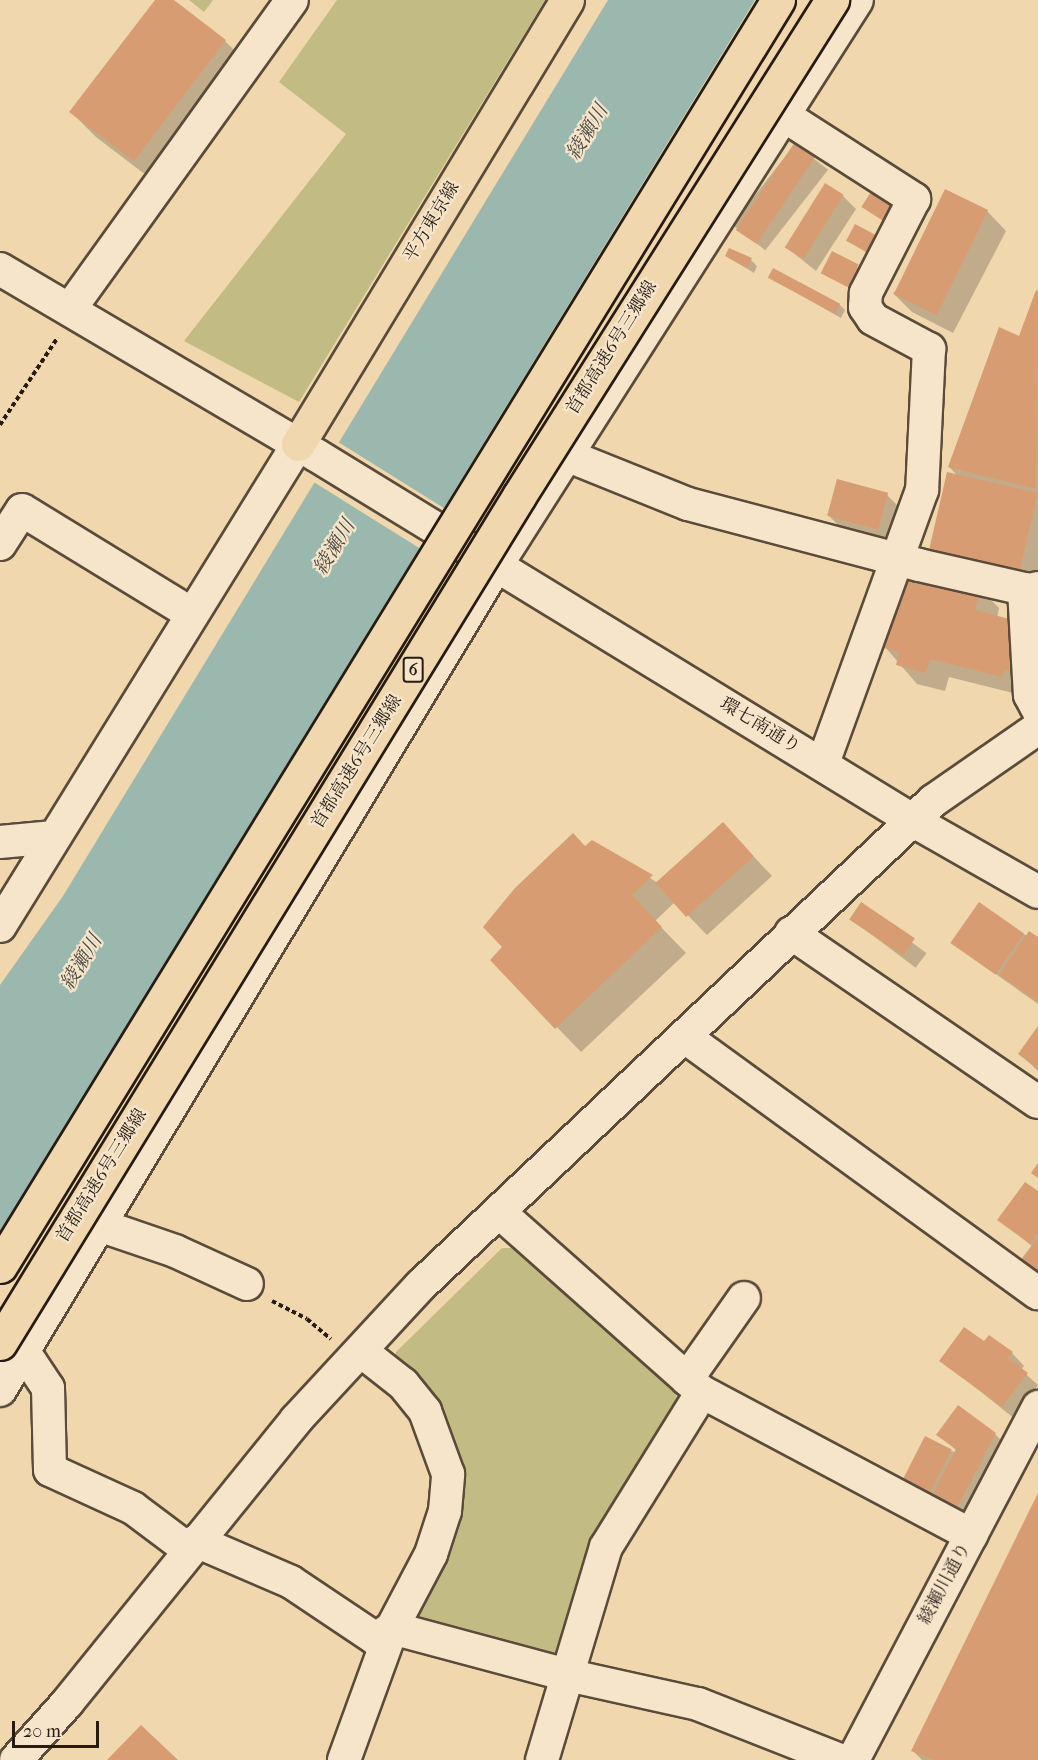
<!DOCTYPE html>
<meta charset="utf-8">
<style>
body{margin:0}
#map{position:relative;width:1038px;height:1760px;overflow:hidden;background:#f1d7ad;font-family:"IM FELL French Canon","Noto Serif JP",serif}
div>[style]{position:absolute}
.green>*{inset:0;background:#c2bc84}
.water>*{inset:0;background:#9bb8af}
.pier>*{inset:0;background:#f1d7ad;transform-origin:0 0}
.shadow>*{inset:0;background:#0003;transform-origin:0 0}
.building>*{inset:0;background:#d89c73;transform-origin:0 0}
.path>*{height:4px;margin-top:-2px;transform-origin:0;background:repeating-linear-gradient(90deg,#271c13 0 4.5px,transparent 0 7.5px)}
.roads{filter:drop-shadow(2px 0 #5a4b3a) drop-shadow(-2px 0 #5a4b3a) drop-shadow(0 2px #5a4b3a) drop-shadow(0 -2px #5a4b3a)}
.minor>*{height:32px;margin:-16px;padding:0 16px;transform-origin:16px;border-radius:16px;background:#f6e5ca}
.major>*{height:33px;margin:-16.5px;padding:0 16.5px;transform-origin:16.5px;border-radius:16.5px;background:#f1d7ad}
.bridges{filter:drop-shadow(2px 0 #271c13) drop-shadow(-2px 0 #271c13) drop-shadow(0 2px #271c13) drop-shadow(0 -2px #271c13)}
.highway-bridge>*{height:33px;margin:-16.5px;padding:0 16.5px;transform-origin:16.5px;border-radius:16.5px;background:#f1d7ad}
span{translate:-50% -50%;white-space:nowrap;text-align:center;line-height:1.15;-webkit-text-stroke:4.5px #f6e5ca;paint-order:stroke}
.shield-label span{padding:2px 4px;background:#f6e5ca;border:2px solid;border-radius:4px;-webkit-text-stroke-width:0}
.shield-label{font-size:16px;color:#271c13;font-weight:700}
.street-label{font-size:18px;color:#271c13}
.water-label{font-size:20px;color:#4a4b42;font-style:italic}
.scale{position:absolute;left:12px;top:1721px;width:87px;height:27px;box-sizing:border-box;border:3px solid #271c13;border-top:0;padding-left:8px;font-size:18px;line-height:21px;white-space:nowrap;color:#271c13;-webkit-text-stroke:4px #f6e5ca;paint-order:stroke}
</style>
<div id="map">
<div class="green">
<i style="clip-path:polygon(189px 0,213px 0,204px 12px)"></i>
<i style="clip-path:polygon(337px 0,545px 0,299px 402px,184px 341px,346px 134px,279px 82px)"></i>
<i style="clip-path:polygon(502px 1248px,513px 1248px,675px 1391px,678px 1402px,592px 1538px,557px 1651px,549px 1658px,419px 1622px,413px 1612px,456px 1529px,462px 1493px,457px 1448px,443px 1408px,429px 1388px,395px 1360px,396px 1352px)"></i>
</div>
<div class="water">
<i style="clip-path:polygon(608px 0,755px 0,0 1233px,0 985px,63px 896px)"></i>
</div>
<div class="pier">
<i style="left:335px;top:440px;width:132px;height:47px;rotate:32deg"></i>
</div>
<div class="shadow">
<i style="clip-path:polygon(157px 0,171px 0,225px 41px,250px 66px,159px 185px,96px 137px,71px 112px)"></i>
<i style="left:795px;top:144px;width:42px;height:102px;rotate:38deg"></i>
<i style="clip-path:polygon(843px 196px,856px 209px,816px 271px,786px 247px)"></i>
<i style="clip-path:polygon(892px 204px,898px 210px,889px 225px,863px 207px)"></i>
<i style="clip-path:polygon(987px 211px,1006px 231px,953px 333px,912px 312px,893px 293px)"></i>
<i style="clip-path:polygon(856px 226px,875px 258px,848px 241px)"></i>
<i style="left:833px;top:253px;width:37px;height:21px;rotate:31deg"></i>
<i style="clip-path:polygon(726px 256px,751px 260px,757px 266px,754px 273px)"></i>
<i style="clip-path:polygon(770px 278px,839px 304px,845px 310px,841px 318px)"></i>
<i style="clip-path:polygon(1036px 292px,1038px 293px,1038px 589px,950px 568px,931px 549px,958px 476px,949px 467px,1019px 338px)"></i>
<i style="clip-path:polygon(887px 495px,900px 508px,888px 543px,840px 527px,827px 514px)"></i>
<i style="clip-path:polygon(980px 589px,999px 608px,997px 618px,1021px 624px,1021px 695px,949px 677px,945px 691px,917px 684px,885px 647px)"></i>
<i style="clip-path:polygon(723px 824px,772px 876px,707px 935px,675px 902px,655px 921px,686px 953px,581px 1052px,492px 960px,592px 842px,658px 883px)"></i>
<i style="left:861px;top:904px;width:82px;height:18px;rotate:37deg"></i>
<i style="clip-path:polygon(1023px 934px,1038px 939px,1038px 1004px,952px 943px)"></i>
<i style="clip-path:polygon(1038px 1028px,1038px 1071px,1020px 1054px)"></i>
<i style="clip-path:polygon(1038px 1193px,1038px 1276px,1033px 1247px,999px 1219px)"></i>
<i style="clip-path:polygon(984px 1343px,1012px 1353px,1024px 1366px,1021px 1370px,1038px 1385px,1015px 1419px,941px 1360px)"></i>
<i style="clip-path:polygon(938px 1434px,995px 1434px,1008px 1447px,971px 1518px,913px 1494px,951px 1451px,959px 1453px)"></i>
<i style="clip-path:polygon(1038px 1497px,1038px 1760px,922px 1760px,913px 1751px)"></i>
</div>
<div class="building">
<i style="clip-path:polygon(155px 0,174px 0,226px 40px,134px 161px,69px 112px)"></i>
<i style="left:795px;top:142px;width:25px;height:106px;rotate:34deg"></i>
<i style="left:825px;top:183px;width:22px;height:76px;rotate:32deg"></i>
<i style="left:945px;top:189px;width:48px;height:117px;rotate:26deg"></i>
<i style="left:872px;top:190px;width:25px;height:20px;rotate:32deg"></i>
<i style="left:855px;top:224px;width:26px;height:19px;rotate:28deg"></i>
<i style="clip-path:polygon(729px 248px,752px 258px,747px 268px,725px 256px)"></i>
<i style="left:832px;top:251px;width:30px;height:25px;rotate:27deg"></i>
<i style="left:773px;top:268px;width:76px;height:11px;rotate:28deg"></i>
<i style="clip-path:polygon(1036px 290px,1038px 291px,1036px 489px,948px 467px,999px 327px,1019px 336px)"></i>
<i style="left:947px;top:472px;width:93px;height:79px;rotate:13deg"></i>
<i style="left:837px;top:479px;width:53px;height:38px;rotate:15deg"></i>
<i style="clip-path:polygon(904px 568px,981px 587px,975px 610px,1021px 622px,1009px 671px,1004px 670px,1002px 677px,930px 659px,926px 673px,896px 665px,899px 652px,884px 648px)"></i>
<i style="left:723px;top:822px;width:46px;height:91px;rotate:48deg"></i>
<i style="clip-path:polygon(573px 833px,585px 846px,592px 840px,653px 875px,632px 895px,662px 927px,555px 1029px,490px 960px,502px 947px,483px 927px,515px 888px)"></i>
<i style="left:861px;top:902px;width:65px;height:21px;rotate:34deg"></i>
<i style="left:979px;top:902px;width:55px;height:50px;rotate:35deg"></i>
<i style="clip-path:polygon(1029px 931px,1038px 937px,1038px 1002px,999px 975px)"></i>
<i style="clip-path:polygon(1038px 1026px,1038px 1069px,1018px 1054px)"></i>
<i style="clip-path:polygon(1038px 1163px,1038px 1178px,1031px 1173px)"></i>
<i style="clip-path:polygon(1025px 1182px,1038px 1191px,1038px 1233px,1030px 1244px,997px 1220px)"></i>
<i style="clip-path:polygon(1038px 1237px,1038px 1274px,1020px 1261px)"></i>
<i style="clip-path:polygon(964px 1327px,984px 1341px,989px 1335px,1013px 1352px,1008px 1358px,1028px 1373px,1002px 1407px,939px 1361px)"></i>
<i style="clip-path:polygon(958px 1405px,996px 1433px,958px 1506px,952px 1506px,932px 1496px,956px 1449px,936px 1435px)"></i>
<i style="left:925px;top:1436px;width:30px;height:52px;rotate:27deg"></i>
<i style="clip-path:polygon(1038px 1493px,1038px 1760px,935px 1760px,911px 1751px)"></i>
<i style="clip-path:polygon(141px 1725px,178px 1760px,107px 1760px)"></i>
</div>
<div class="path">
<i style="left:0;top:425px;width:105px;rotate:-56.6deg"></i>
<i style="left:272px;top:1301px;width:39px;rotate:27deg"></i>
<i style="left:307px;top:1319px;width:31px;rotate:40deg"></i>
</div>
<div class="roads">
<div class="minor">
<i style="left:783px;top:115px;width:156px;rotate:32.7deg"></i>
<i style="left:914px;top:199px;width:106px;rotate:117.1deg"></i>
<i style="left:866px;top:293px;width:14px;rotate:94deg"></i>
<i style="left:865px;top:307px;width:14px;rotate:56deg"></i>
<i style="left:873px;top:319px;width:64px;rotate:28.2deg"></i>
<i style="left:929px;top:349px;width:141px;rotate:92.8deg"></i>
<i style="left:922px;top:490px;width:291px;rotate:109.9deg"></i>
<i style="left:0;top:269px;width:367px;rotate:30.5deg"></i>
<i style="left:316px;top:455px;width:699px;rotate:31.48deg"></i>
<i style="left:912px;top:820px;width:145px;rotate:29.7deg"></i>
<i style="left:70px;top:309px;width:380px;rotate:-54.3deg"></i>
<i style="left:566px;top:455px;width:131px;rotate:21.9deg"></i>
<i style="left:688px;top:504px;width:239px;rotate:14.8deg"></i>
<i style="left:919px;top:565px;width:113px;rotate:12.8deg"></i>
<i style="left:1029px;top:590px;width:9px;rotate:-13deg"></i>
<i style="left:0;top:544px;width:40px;rotate:-57.1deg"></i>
<i style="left:22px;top:510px;width:197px;rotate:31.5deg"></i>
<i style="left:1024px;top:589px;width:106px;rotate:86.8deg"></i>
<i style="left:1030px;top:695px;width:17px;rotate:62deg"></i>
<i style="left:0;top:842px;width:54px;rotate:-5.3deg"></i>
<i style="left:0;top:926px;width:567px;rotate:-58.27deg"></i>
<i style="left:791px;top:933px;width:299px;rotate:34.4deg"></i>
<i style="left:685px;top:1037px;width:436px;rotate:36deg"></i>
<i style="left:499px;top:1212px;width:271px;rotate:41.6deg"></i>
<i style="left:702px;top:1392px;width:305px;rotate:28deg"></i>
<i style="left:102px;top:1226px;width:77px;rotate:18.9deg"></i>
<i style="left:175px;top:1251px;width:79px;rotate:24.6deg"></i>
<i style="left:24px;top:1352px;width:43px;rotate:56.3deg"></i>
<i style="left:48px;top:1388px;width:82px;rotate:88.6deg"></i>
<i style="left:50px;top:1470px;width:91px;rotate:24.6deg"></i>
<i style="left:133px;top:1508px;width:70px;rotate:36.9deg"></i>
<i style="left:687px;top:1379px;width:99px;rotate:-54.9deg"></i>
<i style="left:0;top:1390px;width:962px;rotate:-58.95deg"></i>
<i style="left:496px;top:566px;width:671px;rotate:-57.47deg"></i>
<i style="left:196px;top:1541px;width:103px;rotate:23.3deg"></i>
<i style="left:291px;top:1582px;width:102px;rotate:33.8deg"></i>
<i style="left:376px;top:1639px;width:19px;rotate:-35deg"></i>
<i style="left:392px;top:1628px;width:181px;rotate:15deg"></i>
<i style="left:567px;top:1675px;width:134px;rotate:12.5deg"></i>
<i style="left:698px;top:1704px;width:153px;rotate:21.5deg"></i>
<i style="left:16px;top:1760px;width:76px;rotate:-48.2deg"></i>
<i style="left:67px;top:1703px;width:364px;rotate:-51deg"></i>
<i style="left:296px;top:1420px;width:183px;rotate:-47.2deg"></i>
<i style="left:420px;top:1286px;width:706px;rotate:-43.39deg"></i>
<i style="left:933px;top:801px;width:128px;rotate:-34.8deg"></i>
<i style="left:344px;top:1760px;width:140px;rotate:-70deg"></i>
<i style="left:392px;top:1628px;width:84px;rotate:-62.2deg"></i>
<i style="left:431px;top:1554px;width:45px;rotate:-72deg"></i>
<i style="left:445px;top:1511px;width:37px;rotate:-85deg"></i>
<i style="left:448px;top:1474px;width:67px;rotate:-110.1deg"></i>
<i style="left:425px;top:1411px;width:35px;rotate:-129deg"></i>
<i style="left:403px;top:1384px;width:53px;rotate:-141.8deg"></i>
<i style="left:542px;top:1760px;width:222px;rotate:-73.3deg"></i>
<i style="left:606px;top:1547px;width:182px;rotate:-58.2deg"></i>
<i style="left:853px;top:1760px;width:399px;rotate:-62.3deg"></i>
</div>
<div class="major">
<i style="left:298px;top:444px;width:519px;rotate:-58.79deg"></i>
</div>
</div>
<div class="bridges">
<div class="highway-bridge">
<i style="left:0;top:1266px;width:1486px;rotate:-58.43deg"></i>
<i style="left:0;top:1343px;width:993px;rotate:-58.5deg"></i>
<i style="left:519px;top:496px;width:587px;rotate:-57.75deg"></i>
</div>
</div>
<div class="shield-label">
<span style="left:413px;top:670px">6</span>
</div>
<div class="street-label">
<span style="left:432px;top:222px;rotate:-59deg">平方東京線</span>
<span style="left:612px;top:348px;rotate:-58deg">首都高速6号三郷線</span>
<span style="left:760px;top:726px;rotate:31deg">環七南通り</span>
<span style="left:357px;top:762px;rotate:-58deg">首都高速6号三郷線</span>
<span style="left:102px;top:1176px;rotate:-58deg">首都高速6号三郷線</span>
<span style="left:945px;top:1584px;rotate:-62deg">綾瀬川通り</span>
</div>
<div class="water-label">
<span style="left:587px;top:132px;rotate:-59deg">綾瀬川</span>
<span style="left:334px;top:547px;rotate:-59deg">綾瀬川</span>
<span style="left:81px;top:962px;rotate:-59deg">綾瀬川</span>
</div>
<div class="scale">20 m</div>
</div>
